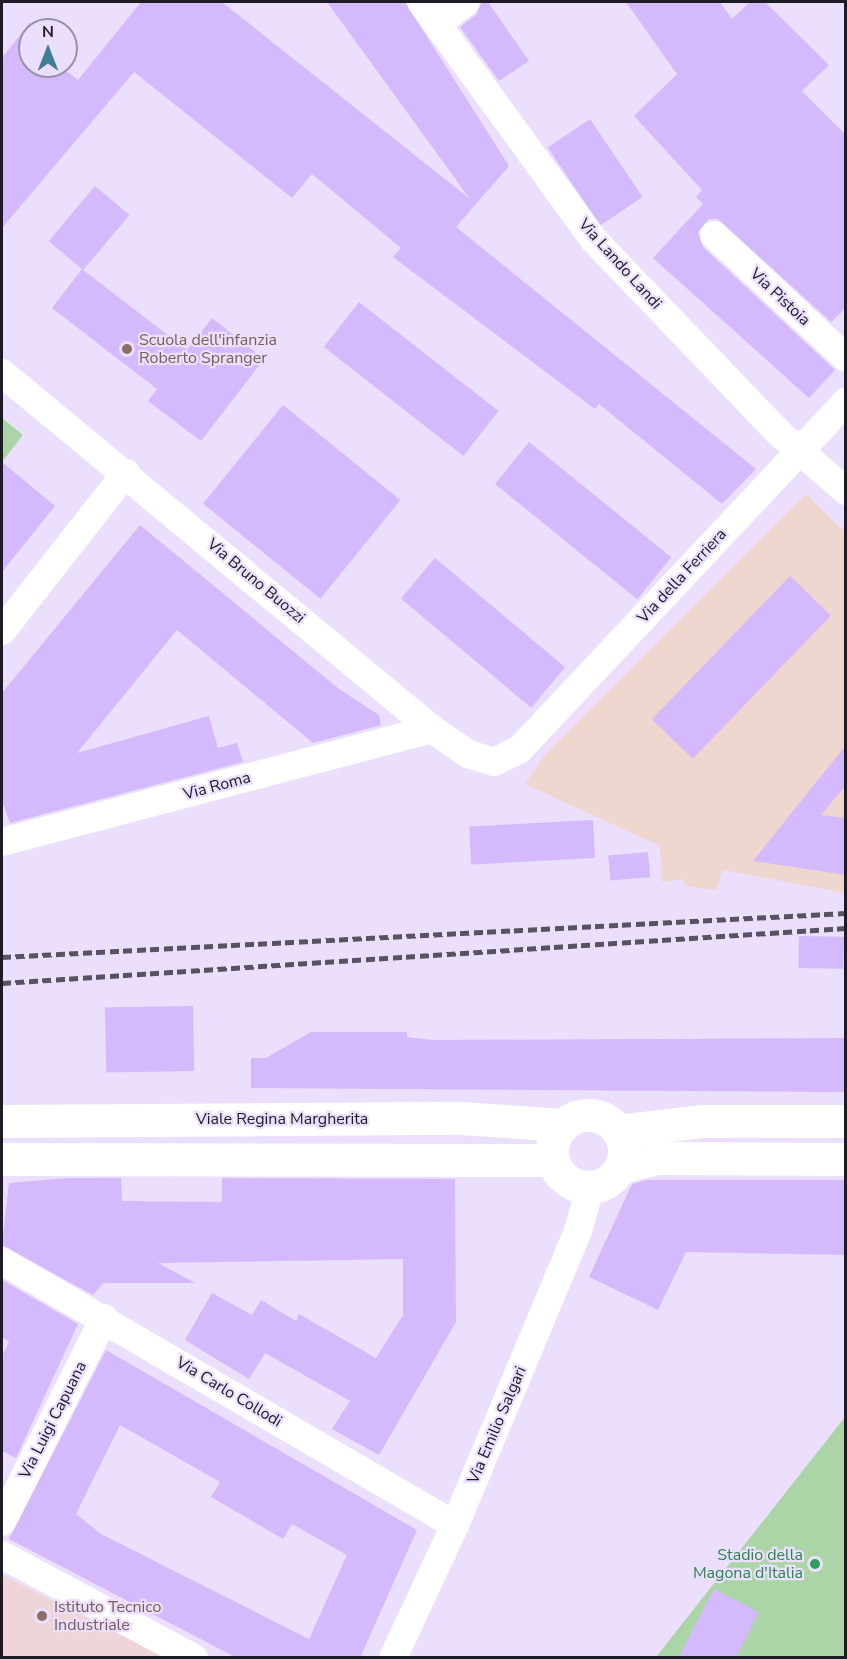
<!DOCTYPE html>
<style>
body{margin:0}
#map{position:relative;width:847px;height:1659px;overflow:hidden;background:#ebdffd;font-family:"Nunito Sans",sans-serif}
div>[style]{position:absolute}
.commercial>*{inset:0;background:#efd6ce}
.education>*{inset:0;background:#efd4d8}
.green>*{inset:0;background:#acd5a7}
.building>*{inset:0;background:#d5b9fd;transform-origin:0 0}
.minor>*{height:28px;margin:-14px;padding:0 14px;transform-origin:14px;border-radius:14px;background:#fff}
.tertiary>*{height:33px;margin:-16.5px;padding:0 16.5px;transform-origin:16.5px;border-radius:16.5px;background:#fff}
.tertiary>.ring{margin:-16.5px;padding:0;box-sizing:content-box;background:none;border:33px solid #fff;border-radius:50%}
.rail>*{height:4.5px;margin-top:-2.25px;transform-origin:0;background:repeating-linear-gradient(90deg,#585261 0 9px,transparent 0 13.5px)}
.dots>*{width:16px;height:16px;translate:-50% -50%;box-sizing:border-box;border:3px solid #ebdffd;border-radius:50%}
span{translate:-50% -50%;white-space:nowrap;text-align:center;line-height:1.15;-webkit-text-stroke:4.5px #ebdffd;paint-order:stroke}
.street-label{font-size:16px;color:#1f1b25}
.education-label{font-size:16px;color:#785e54}
.left{translate:0 -50%;text-align:left}
.leisure-label{font-size:16px;color:#27864d}
.right{translate:-100% -50%;text-align:right}
.frame{position:absolute;inset:0;border:3px solid #1f1b25;pointer-events:none}
.north{position:absolute;left:18px;top:18px;width:60px;height:60px;box-sizing:border-box;background:#ebdffd;border:2px solid #9991a7;border-radius:50%;rotate:0deg;font-size:16px;font-weight:700;line-height:24px;text-align:center;color:#1f1b25}
.north::after{content:'';display:block;margin:auto;width:21px;height:27px;background:#407c94;clip-path:polygon(50% 0,100% 100%,50% 72%,0 100%)}
</style>
<div id="map">
<div class="commercial">
<i style="clip-path:polygon(806px 494px,845px 532px,845px 893px,723px 870px,716px 890px,685px 886px,683px 879px,662px 882px,660px 846px,525px 784px,545px 755px)"></i>
</div>
<div class="education">
<i style="clip-path:polygon(2px 1575px,164px 1657px,2px 1657px)"></i>
</div>
<div class="green">
<i style="clip-path:polygon(2px 418px,23px 435px,2px 462px)"></i>
<i style="clip-path:polygon(845px 1417px,845px 1657px,656px 1657px)"></i>
</div>
<div class="building">
<i style="clip-path:polygon(141px 2px,222px 2px,470px 199px,327px 2px,405px 2px,509px 166px,456px 227px,756px 469px,722px 504px,599px 404px,595px 409px,393px 257px,401px 248px,312px 174px,292px 198px,134px 72px,2px 228px,2px 58px,30px 22px,30px 66px,60px 66px,78px 80px)"></i>
<i style="clip-path:polygon(482px 2px,488px 2px,529px 61px,499px 81px,460px 27px,476px 15px)"></i>
<i style="clip-path:polygon(626px 2px,720px 2px,732px 19px,750px 2px,765px 2px,829px 65px,802px 91px,846px 135px,846px 308px,831px 322px,718px 219px,709px 219px,698px 232px,703px 247px,835px 370px,809px 398px,653px 258px,703px 204px,696px 197px,702px 190px,634px 116px,677px 74px)"></i>
<i style="left:590px;top:119px;width:94px;height:51px;rotate:56deg"></i>
<i style="left:95px;top:186px;width:45px;height:72px;rotate:40deg"></i>
<i style="clip-path:polygon(82px 269px,187px 350px,212px 318px,264px 359px,201px 441px,148px 401px,157px 389px,52px 308px)"></i>
<i style="left:359px;top:302px;width:177px;height:57px;rotate:38deg"></i>
<i style="left:283px;top:405px;width:151px;height:127px;rotate:39deg"></i>
<i style="left:529px;top:442px;width:183px;height:54px;rotate:39deg"></i>
<i style="clip-path:polygon(2px 462px,55px 506px,2px 572px)"></i>
<i style="clip-path:polygon(140px 525px,339px 689px,379px 715px,381px 725px,313px 743px,177px 630px,77px 753px,209px 716px,218px 748px,237px 743px,243px 762px,10px 823px,2px 801px,2px 693px)"></i>
<i style="left:435px;top:558px;width:170px;height:53px;rotate:40deg"></i>
<i style="left:790px;top:576px;width:57px;height:199px;rotate:44deg"></i>
<i style="clip-path:polygon(846px 745px,846px 785px,821px 815px,846px 818px,846px 875px,753px 861px)"></i>
<i style="left:593px;top:820px;width:38px;height:124px;rotate:87deg"></i>
<i style="left:648px;top:852px;width:25px;height:40px;rotate:85deg"></i>
<i style="left:799px;top:936px;width:45px;height:32px;rotate:1deg"></i>
<i style="left:193px;top:1006px;width:65px;height:88px;rotate:89deg"></i>
<i style="clip-path:polygon(311px 1032px,407px 1032px,407px 1037px,432px 1040px,846px 1038px,846px 1092px,251px 1088px,251px 1058px,266px 1058px)"></i>
<i style="clip-path:polygon(69px 1178px,121px 1178px,122px 1201px,222px 1202px,222px 1178px,455px 1179px,456px 1322px,379px 1455px,332px 1429px,350px 1401px,265px 1353px,249px 1379px,185px 1340px,212px 1293px,252px 1315px,261px 1300px,296px 1321px,299px 1314px,376px 1358px,403px 1315px,403px 1259px,158px 1263px,195px 1283px,103px 1283px,93px 1295px,2px 1245px,9px 1183px)"></i>
<i style="clip-path:polygon(646px 1180px,846px 1180px,846px 1255px,686px 1252px,658px 1310px,589px 1277px,632px 1184px)"></i>
<i style="clip-path:polygon(2px 1280px,78px 1324px,16px 1458px,2px 1451px,2px 1356px,9px 1342px,2px 1337px)"></i>
<i style="clip-path:polygon(evenodd,106px 1350px,417px 1530px,360px 1658px,237px 1658px,9px 1539px,106px 1350px,120px 1425px,220px 1482px,211px 1497px,283px 1539px,292px 1524px,347px 1555px,309px 1639px,101px 1534px,76px 1514px,120px 1425px)"></i>
<i style="clip-path:polygon(714px 1589px,759px 1612px,736px 1658px,678px 1658px)"></i>
</div>
<div class="minor">
<i style="left:421px;top:2px;width:294px;rotate:54deg"></i>
<i style="left:594px;top:240px;width:267px;rotate:46.2deg"></i>
<i style="left:779px;top:433px;width:89px;rotate:40.9deg"></i>
<i style="left:437px;top:24px;width:36px;rotate:-37deg"></i>
<i style="left:714px;top:235px;width:180px;rotate:43deg"></i>
<i style="left:2px;top:373px;width:558px;rotate:39.62deg"></i>
<i style="left:432px;top:729px;width:44px;rotate:34.8deg"></i>
<i style="left:468px;top:754px;width:27px;rotate:17deg"></i>
<i style="left:494px;top:762px;width:28px;rotate:-26deg"></i>
<i style="left:519px;top:750px;width:478px;rotate:-46.8deg"></i>
<i style="left:2px;top:631px;width:201px;rotate:-51.9deg"></i>
<i style="left:2px;top:842px;width:445px;rotate:-14.7deg"></i>
<i style="left:2px;top:1261px;width:524px;rotate:30.23deg"></i>
<i style="left:2px;top:1522px;width:228px;rotate:-63.4deg"></i>
<i style="left:2px;top:1555px;width:218px;rotate:28.2deg"></i>
<i style="left:393px;top:1658px;width:147px;rotate:-65deg"></i>
<i style="left:455px;top:1525px;width:319px;rotate:-67.3deg"></i>
<i style="left:578px;top:1231px;width:45px;rotate:-74.4deg"></i>
</div>
<div class="tertiary">
<i class="ring" style="left:552px;top:1115px;width:39px;height:39px"></i>
<i style="left:2px;top:1121px;width:459px;rotate:-0.4deg"></i>
<i style="left:461px;top:1118px;width:102px;rotate:3.9deg"></i>
<i style="left:618px;top:1131px;width:86px;rotate:-6.7deg"></i>
<i style="left:703px;top:1121px;width:143px"></i>
<i style="left:2px;top:1159px;width:550px;rotate:0.1deg"></i>
<i style="left:621px;top:1167px;width:37px;rotate:-14deg"></i>
<i style="left:657px;top:1158px;width:189px;rotate:0.3deg"></i>
</div>
<div class="rail">
<i style="left:2px;top:957px;width:845px;rotate:-2.98deg"></i>
<i style="left:2px;top:983px;width:846px;rotate:-3.73deg"></i>
</div>
<div class="dots">
<i style="left:127px;top:349px;background:#8d6e63"></i>
<i style="left:815px;top:1564px;background:#2e9e5b"></i>
<i style="left:42px;top:1616px;background:#8d6e63"></i>
</div>
<div class="street-label">
<span style="left:620px;top:264px;rotate:48deg">Via Lando Landi</span>
<span style="left:780px;top:297px;rotate:43deg">Via Pistoia</span>
<span style="left:682px;top:576px;rotate:-47deg">Via della Ferriera</span>
<span style="left:256px;top:581px;rotate:40deg">Via Bruno Buozzi</span>
<span style="left:217px;top:786px;rotate:-15deg">Via Roma</span>
<span style="left:282px;top:1119px">Viale Regina Margherita</span>
<span style="left:229px;top:1392px;rotate:31deg">Via Carlo Collodi</span>
<span style="left:53px;top:1420px;rotate:-63deg">Via Luigi Capuana</span>
<span style="left:497px;top:1425px;rotate:-67deg">Via Emilio Salgari</span>
</div>
<div class="education-label">
<span class="left" style="left:139px;top:349px">Scuola dell'infanzia<br>Roberto Spranger</span>
<span class="left" style="left:54px;top:1616px">Istituto Tecnico<br>Industriale</span>
</div>
<div class="leisure-label">
<span class="right" style="left:803px;top:1564px">Stadio della<br>Magona d'Italia</span>
</div>
<div class="frame"></div>
<div class="north">N</div>
</div>
